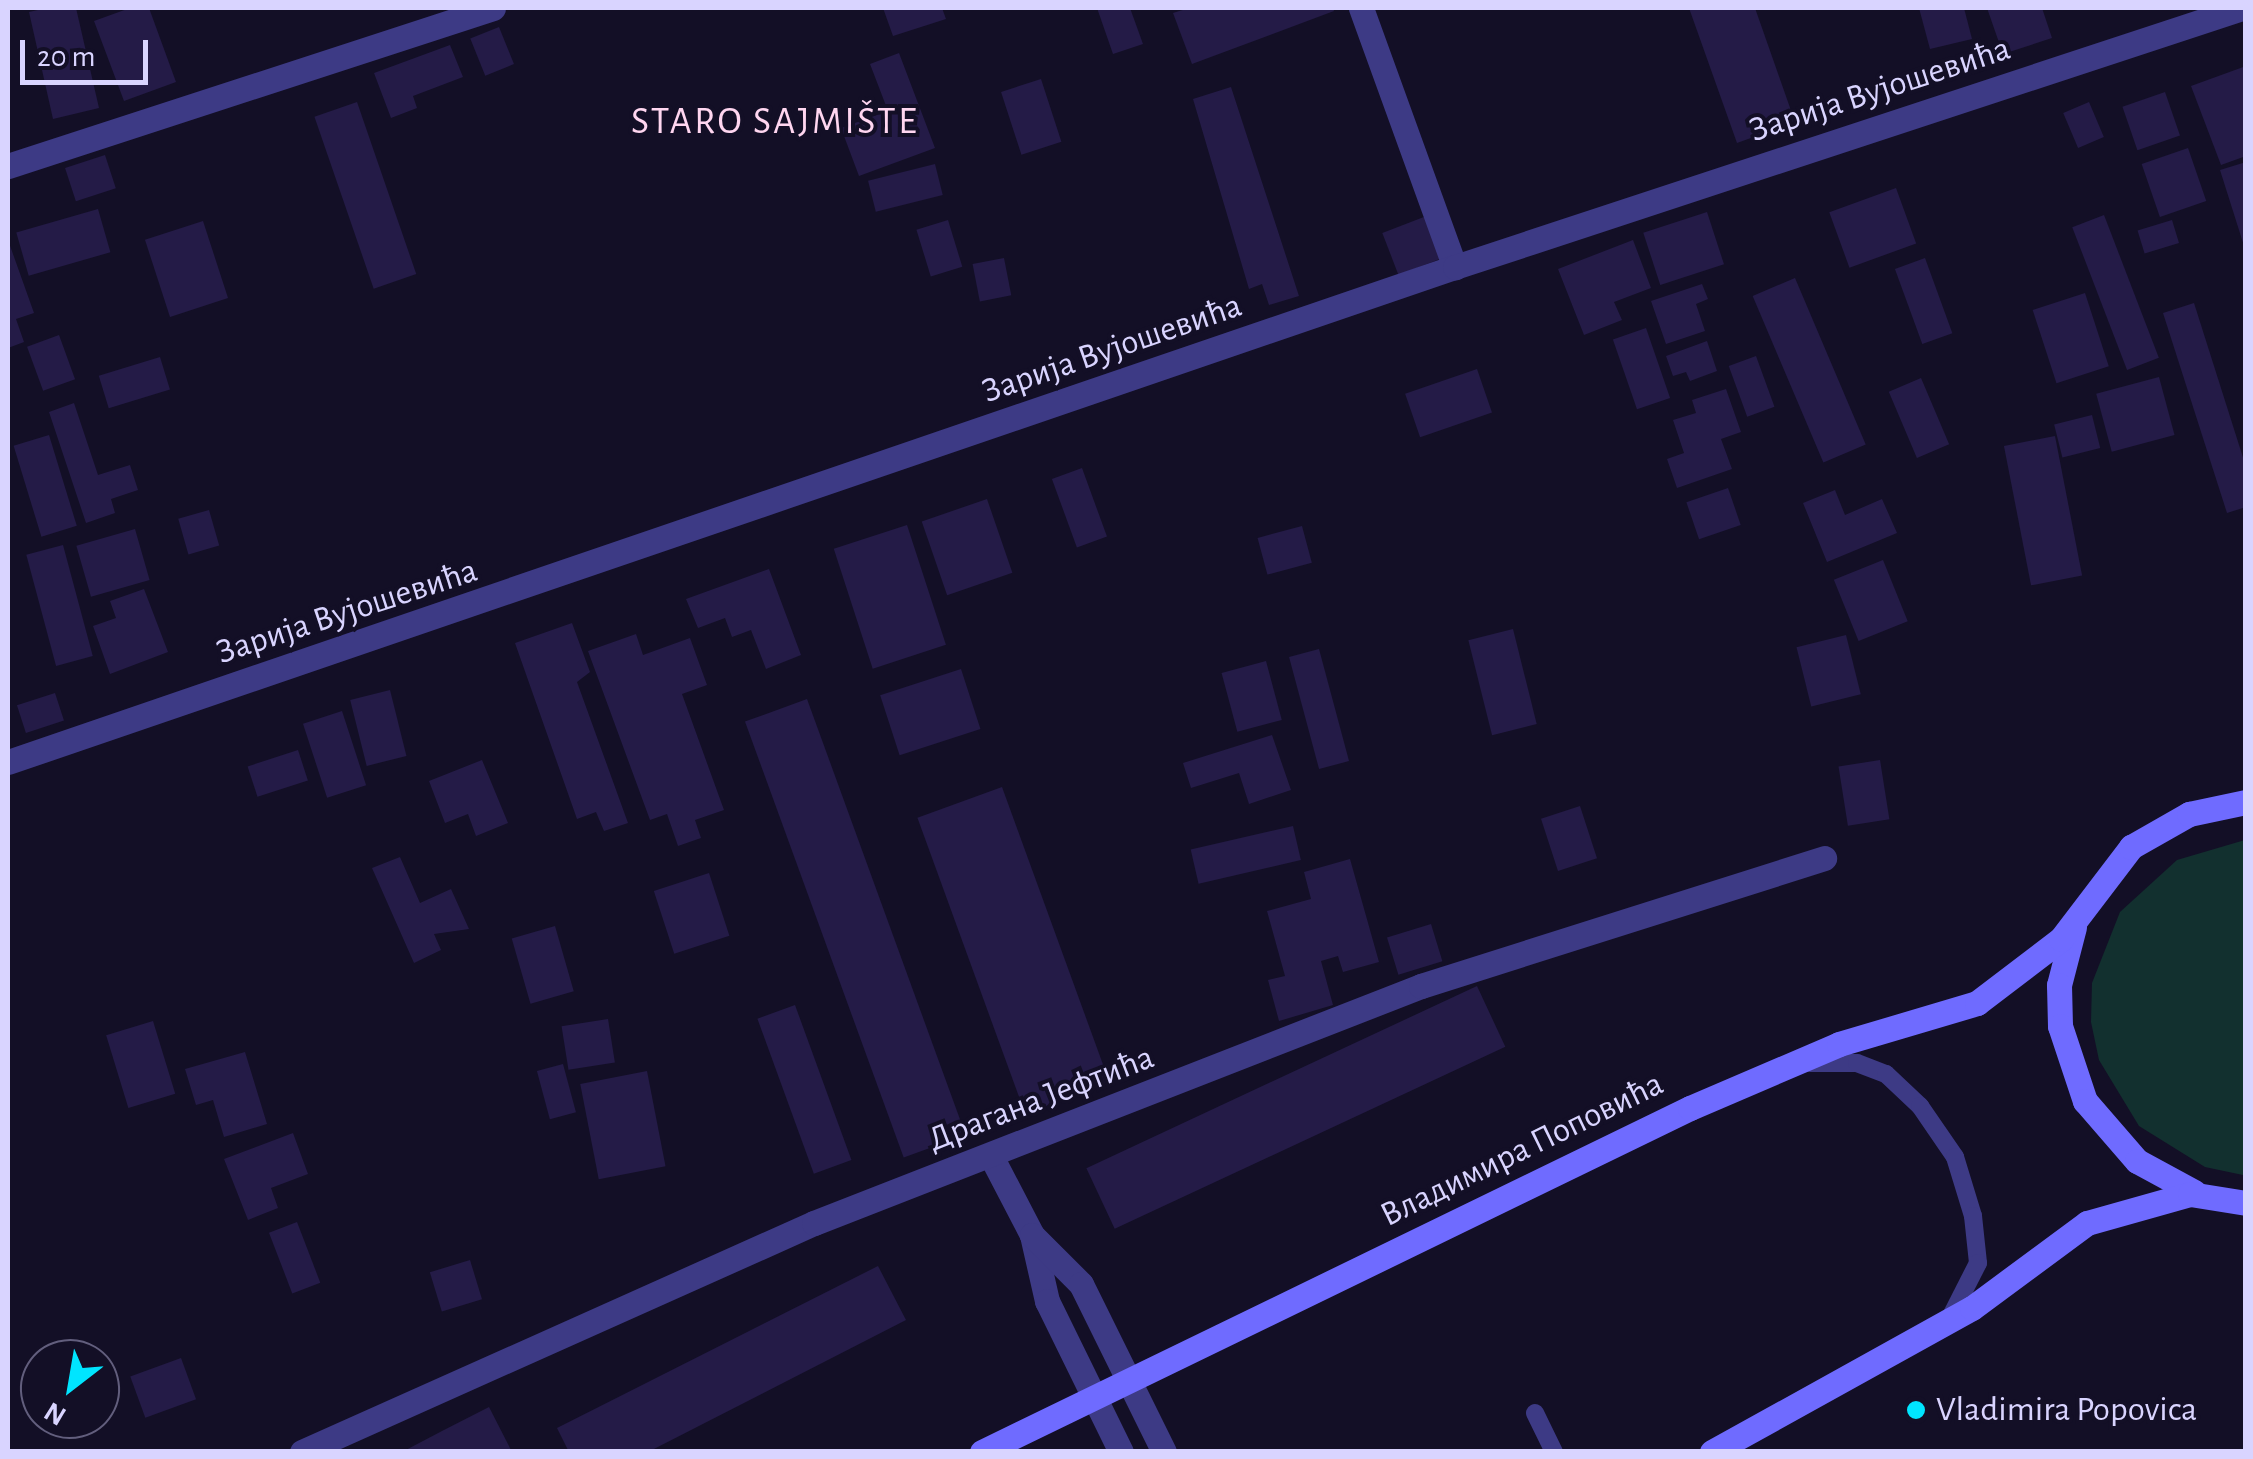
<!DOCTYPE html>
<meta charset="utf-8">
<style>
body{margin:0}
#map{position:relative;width:2253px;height:1459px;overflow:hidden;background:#130f26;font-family:"Alegreya Sans",sans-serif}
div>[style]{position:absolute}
.green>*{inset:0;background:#12302f}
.building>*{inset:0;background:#241b47;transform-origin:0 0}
.lane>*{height:18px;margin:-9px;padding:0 9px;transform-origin:9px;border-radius:9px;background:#3d3a85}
.street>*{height:25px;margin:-12.5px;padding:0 12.5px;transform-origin:12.5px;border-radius:12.5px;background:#3d3a85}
.secondary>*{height:25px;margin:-12.5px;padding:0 12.5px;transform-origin:12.5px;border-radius:12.5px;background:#6f6bff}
.dots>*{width:28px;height:28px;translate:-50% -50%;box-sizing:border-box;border:5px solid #130f26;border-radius:50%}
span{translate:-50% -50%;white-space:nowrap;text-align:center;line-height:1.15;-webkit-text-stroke:8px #130f26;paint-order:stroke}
.street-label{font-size:35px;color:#d9d4ff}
.poi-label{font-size:35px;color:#d9d4ff}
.left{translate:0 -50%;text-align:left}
.neighbourhood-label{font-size:38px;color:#ffd6f0;letter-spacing:2.5px}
.frame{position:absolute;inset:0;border:10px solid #d9d4ff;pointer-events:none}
.north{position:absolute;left:20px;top:1339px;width:100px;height:100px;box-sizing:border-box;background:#130f26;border:2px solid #625e7d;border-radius:50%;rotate:211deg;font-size:28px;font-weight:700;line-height:40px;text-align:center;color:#d9d4ff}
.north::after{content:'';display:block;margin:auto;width:35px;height:45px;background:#00e5ff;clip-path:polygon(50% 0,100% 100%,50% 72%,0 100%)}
.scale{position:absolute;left:20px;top:40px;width:128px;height:45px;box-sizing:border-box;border:5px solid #d9d4ff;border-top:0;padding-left:12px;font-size:30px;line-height:35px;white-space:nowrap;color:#d9d4ff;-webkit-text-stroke:8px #130f26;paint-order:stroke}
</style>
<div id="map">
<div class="green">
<i style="clip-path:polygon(2245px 840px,2246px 1175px,2243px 1175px,2205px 1167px,2139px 1126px,2099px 1060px,2091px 1022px,2092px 983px,2120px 912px,2177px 860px)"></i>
</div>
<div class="building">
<i style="clip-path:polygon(47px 8px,76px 8px,99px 108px,53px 119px,29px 12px)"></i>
<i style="clip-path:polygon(130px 8px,149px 8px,176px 82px,124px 101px,94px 21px)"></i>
<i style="clip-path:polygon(883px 8px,942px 8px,946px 19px,893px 36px)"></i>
<i style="clip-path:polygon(1097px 8px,1130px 8px,1143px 44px,1113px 54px)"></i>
<i style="clip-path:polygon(1189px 8px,1333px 8px,1334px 11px,1192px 64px,1173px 13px)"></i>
<i style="clip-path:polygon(1689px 8px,1755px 8px,1795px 122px,1737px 143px)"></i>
<i style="clip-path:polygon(1919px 8px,1964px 8px,1972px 39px,1930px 49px)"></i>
<i style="clip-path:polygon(1987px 8px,2042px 8px,2052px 38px,2003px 54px)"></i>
<i style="left:499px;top:27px;width:40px;height:31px;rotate:68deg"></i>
<i style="clip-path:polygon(450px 45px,463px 77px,413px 96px,417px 108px,391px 118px,374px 73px)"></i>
<i style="clip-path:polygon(899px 53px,935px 148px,859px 176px,841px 128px,888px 111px,870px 64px)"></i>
<i style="clip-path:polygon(2246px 66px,2246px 156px,2221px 165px,2191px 86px)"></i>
<i style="left:1041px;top:79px;width:66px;height:42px;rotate:72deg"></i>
<i style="clip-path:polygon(1231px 87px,1299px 296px,1269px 305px,1262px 284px,1249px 289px,1193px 99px)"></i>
<i style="left:2165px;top:92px;width:46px;height:45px;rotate:71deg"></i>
<i style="left:357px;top:102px;width:182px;height:45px;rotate:71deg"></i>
<i style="left:2089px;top:102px;width:38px;height:28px;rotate:67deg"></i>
<i style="left:2188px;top:148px;width:56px;height:49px;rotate:71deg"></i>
<i style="left:105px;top:155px;width:35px;height:42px;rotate:72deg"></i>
<i style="clip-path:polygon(2246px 162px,2246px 249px,2245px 249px,2220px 170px)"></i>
<i style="left:935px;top:164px;width:32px;height:69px;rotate:76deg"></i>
<i style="left:1896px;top:188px;width:59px;height:71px;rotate:70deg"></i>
<i style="left:98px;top:209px;width:45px;height:85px;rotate:74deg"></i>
<i style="left:1707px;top:212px;width:55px;height:67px;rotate:72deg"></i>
<i style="left:1429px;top:215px;width:45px;height:50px;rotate:69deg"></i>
<i style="left:2104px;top:215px;width:153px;height:34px;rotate:69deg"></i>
<i style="left:948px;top:220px;width:49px;height:33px;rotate:73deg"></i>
<i style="left:2172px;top:220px;width:24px;height:36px;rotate:73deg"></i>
<i style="left:203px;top:221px;width:81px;height:61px;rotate:72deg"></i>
<i style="clip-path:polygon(8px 240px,34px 313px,16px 319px,24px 342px,8px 348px)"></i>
<i style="clip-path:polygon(1633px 240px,1651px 288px,1614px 302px,1622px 320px,1584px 335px,1558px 269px)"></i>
<i style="left:1004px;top:258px;width:38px;height:32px;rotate:79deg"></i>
<i style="left:1925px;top:258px;width:80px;height:32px;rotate:70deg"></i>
<i style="left:1795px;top:278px;width:181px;height:46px;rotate:67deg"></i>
<i style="clip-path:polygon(1702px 284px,1708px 299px,1696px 304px,1705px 331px,1666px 344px,1651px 301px)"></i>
<i style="left:2085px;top:293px;width:77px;height:55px;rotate:72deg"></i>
<i style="clip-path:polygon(2194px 303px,2246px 467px,2246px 507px,2227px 513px,2163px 313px)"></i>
<i style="left:1646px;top:328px;width:74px;height:35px;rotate:71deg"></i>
<i style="left:59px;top:335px;width:47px;height:34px;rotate:70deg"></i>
<i style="clip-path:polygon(1707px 341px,1717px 371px,1690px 381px,1686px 372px,1673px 376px,1666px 356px)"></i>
<i style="left:1756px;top:356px;width:54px;height:29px;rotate:70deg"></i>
<i style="left:160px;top:357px;width:34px;height:64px;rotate:73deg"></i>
<i style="left:1477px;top:369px;width:46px;height:76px;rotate:71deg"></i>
<i style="left:2159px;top:377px;width:60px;height:65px;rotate:75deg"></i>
<i style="left:1921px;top:378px;width:72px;height:35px;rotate:67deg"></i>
<i style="clip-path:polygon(1726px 389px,1741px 432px,1721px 439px,1732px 469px,1677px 488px,1667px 459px,1684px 453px,1673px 420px,1696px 413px,1692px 400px)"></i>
<i style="clip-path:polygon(74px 403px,98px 475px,130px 465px,138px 490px,111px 499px,115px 513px,86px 523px,49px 412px)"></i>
<i style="left:2092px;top:415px;width:34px;height:39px;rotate:76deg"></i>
<i style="left:49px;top:435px;width:95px;height:37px;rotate:73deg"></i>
<i style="left:2055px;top:436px;width:142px;height:52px;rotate:79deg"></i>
<i style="left:1082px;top:468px;width:73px;height:32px;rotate:70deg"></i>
<i style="left:1728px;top:488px;width:39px;height:44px;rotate:71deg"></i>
<i style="clip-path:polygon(1835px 490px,1845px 515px,1882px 499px,1897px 533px,1827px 562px,1803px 503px)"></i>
<i style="left:987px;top:499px;width:78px;height:69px;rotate:71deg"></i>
<i style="left:209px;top:510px;width:37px;height:32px;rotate:74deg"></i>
<i style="left:907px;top:525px;width:126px;height:77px;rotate:72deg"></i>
<i style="left:1302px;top:526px;width:38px;height:46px;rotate:75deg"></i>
<i style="left:135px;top:529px;width:53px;height:61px;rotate:74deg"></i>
<i style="left:63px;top:545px;width:115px;height:38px;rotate:75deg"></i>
<i style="left:1883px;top:560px;width:66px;height:53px;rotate:68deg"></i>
<i style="clip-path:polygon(769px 569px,801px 655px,766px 669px,751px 630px,732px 637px,725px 618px,698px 628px,686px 599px)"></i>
<i style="clip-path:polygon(144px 589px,168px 652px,110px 674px,93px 626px,116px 618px,110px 601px)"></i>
<i style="clip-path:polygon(572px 623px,590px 672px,577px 682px,628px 823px,604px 831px,596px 812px,577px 819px,515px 643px)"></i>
<i style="left:1513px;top:629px;width:98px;height:46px;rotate:76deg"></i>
<i style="clip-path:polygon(636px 634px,643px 655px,690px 638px,707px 685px,682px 694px,724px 810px,695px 820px,701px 838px,678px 846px,667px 814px,650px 820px,588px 651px)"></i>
<i style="left:1846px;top:635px;width:61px;height:51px;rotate:76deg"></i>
<i style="left:1319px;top:649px;width:116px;height:31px;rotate:75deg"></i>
<i style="left:1266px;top:661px;width:61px;height:46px;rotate:75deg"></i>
<i style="left:961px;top:669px;width:63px;height:85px;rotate:72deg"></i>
<i style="left:390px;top:690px;width:68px;height:41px;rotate:76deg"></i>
<i style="left:55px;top:693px;width:29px;height:40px;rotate:72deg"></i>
<i style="left:807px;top:699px;width:464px;height:66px;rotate:70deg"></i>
<i style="left:342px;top:711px;width:78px;height:41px;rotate:72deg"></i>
<i style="clip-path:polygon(1272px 735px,1291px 790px,1249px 804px,1239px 773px,1191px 788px,1183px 763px)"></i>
<i style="left:298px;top:750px;width:32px;height:53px;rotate:72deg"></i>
<i style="clip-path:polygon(482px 760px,508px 823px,476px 836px,468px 814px,445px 823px,429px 781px)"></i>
<i style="left:1880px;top:760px;width:60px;height:42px;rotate:81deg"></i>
<i style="left:1002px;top:787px;width:315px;height:90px;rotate:70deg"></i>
<i style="left:1580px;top:806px;width:55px;height:41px;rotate:72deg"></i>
<i style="left:1293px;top:826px;width:35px;height:105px;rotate:77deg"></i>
<i style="clip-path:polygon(400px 857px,420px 903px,451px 889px,469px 929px,434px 934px,441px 950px,414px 963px,372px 868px)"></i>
<i style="clip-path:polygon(1350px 859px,1379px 962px,1343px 972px,1338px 956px,1321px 961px,1333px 1005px,1279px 1021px,1268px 980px,1285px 976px,1267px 911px,1311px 899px,1304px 872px)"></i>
<i style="left:709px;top:873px;width:66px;height:58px;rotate:72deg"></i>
<i style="left:1431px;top:924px;width:39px;height:46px;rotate:73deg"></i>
<i style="left:555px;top:926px;width:68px;height:45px;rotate:74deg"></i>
<i style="left:1477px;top:986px;width:67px;height:431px;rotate:65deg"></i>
<i style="left:795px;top:1005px;width:165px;height:40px;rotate:70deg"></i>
<i style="left:608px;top:1019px;width:44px;height:47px;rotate:81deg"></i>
<i style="left:153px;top:1021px;width:76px;height:49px;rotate:73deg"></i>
<i style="clip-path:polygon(245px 1052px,267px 1124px,224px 1137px,213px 1100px,196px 1105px,185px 1069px)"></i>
<i style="left:563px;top:1064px;width:50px;height:27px;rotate:75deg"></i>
<i style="left:647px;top:1071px;width:97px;height:68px;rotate:79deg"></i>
<i style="clip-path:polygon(293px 1133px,308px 1174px,271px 1188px,278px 1208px,248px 1220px,224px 1159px)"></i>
<i style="left:297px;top:1222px;width:65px;height:30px;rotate:69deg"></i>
<i style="left:470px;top:1260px;width:41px;height:42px;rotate:73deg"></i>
<i style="clip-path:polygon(878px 1266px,906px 1320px,648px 1452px,569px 1452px,557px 1428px)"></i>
<i style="left:181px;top:1358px;width:44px;height:54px;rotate:70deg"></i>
<i style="clip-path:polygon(489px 1407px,512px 1452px,402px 1452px,442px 1431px)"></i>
</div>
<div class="lane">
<i style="left:1810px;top:1063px;width:47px"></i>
<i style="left:1857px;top:1063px;width:31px;rotate:21deg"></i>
<i style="left:1886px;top:1074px;width:47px;rotate:43.3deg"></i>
<i style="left:1920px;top:1106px;width:62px;rotate:55.5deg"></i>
<i style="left:1955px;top:1157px;width:62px;rotate:73deg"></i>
<i style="left:1973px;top:1216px;width:47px;rotate:83.9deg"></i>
<i style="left:1978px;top:1263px;width:62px;rotate:117deg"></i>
<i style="left:1535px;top:1413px;width:43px;rotate:64deg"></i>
</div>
<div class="street">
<i style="left:1361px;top:8px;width:276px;rotate:70.1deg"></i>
<i style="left:8px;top:166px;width:510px;rotate:-18.04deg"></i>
<i style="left:8px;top:762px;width:1529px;rotate:-18.89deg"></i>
<i style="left:1455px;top:267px;width:829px;rotate:-18.22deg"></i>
<i style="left:992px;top:1158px;width:87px;rotate:62.5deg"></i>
<i style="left:1032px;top:1235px;width:68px;rotate:77.2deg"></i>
<i style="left:1047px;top:1301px;width:168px;rotate:63.9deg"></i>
<i style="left:1032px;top:1235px;width:69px;rotate:45deg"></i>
<i style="left:1081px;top:1284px;width:187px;rotate:63.7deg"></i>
<i style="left:302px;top:1452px;width:561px;rotate:-24.1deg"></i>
<i style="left:814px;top:1223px;width:652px;rotate:-21.33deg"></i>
<i style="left:1421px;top:986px;width:423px;rotate:-17.6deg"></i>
</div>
<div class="secondary">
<i style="left:2074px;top:927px;width:60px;rotate:104.5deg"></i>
<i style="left:2059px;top:985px;width:41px;rotate:88.6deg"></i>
<i style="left:2060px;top:1026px;width:79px;rotate:71.6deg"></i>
<i style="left:2085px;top:1101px;width:79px;rotate:49.1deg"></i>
<i style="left:2137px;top:1161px;width:65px;rotate:28.5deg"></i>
<i style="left:982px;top:1452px;width:787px;rotate:-25.91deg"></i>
<i style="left:1690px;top:1108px;width:162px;rotate:-23.2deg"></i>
<i style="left:1839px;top:1044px;width:144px;rotate:-16.5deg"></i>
<i style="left:1977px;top:1003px;width:106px;rotate:-37.3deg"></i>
<i style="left:2061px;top:939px;width:116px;rotate:-52.7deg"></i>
<i style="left:2131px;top:847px;width:67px;rotate:-29.6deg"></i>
<i style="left:2189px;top:814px;width:58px;rotate:-11.9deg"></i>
<i style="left:1712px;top:1452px;width:297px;rotate:-29deg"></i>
<i style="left:1972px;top:1308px;width:143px;rotate:-36.5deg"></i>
<i style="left:2087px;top:1223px;width:107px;rotate:-15.7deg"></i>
<i style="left:2190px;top:1194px;width:57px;rotate:9.1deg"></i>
</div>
<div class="dots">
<i style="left:1916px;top:1410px;background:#00e5ff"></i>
</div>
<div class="street-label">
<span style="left:1880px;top:90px;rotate:-18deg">Зарија Вујошевића</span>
<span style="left:1112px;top:349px;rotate:-19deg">Зарија Вујошевића</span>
<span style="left:347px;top:612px;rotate:-18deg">Зарија Вујошевића</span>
<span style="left:1041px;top:1099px;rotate:-21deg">Драгана Јефтића</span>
<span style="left:1522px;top:1150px;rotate:-26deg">Владимира Поповића</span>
</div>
<div class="poi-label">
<span class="left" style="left:1936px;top:1410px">Vladimira Popovica</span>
</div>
<div class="neighbourhood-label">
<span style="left:775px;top:123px">STARO SAJMIŠTE</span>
</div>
<div class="frame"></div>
<div class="north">N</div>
<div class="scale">20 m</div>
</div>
